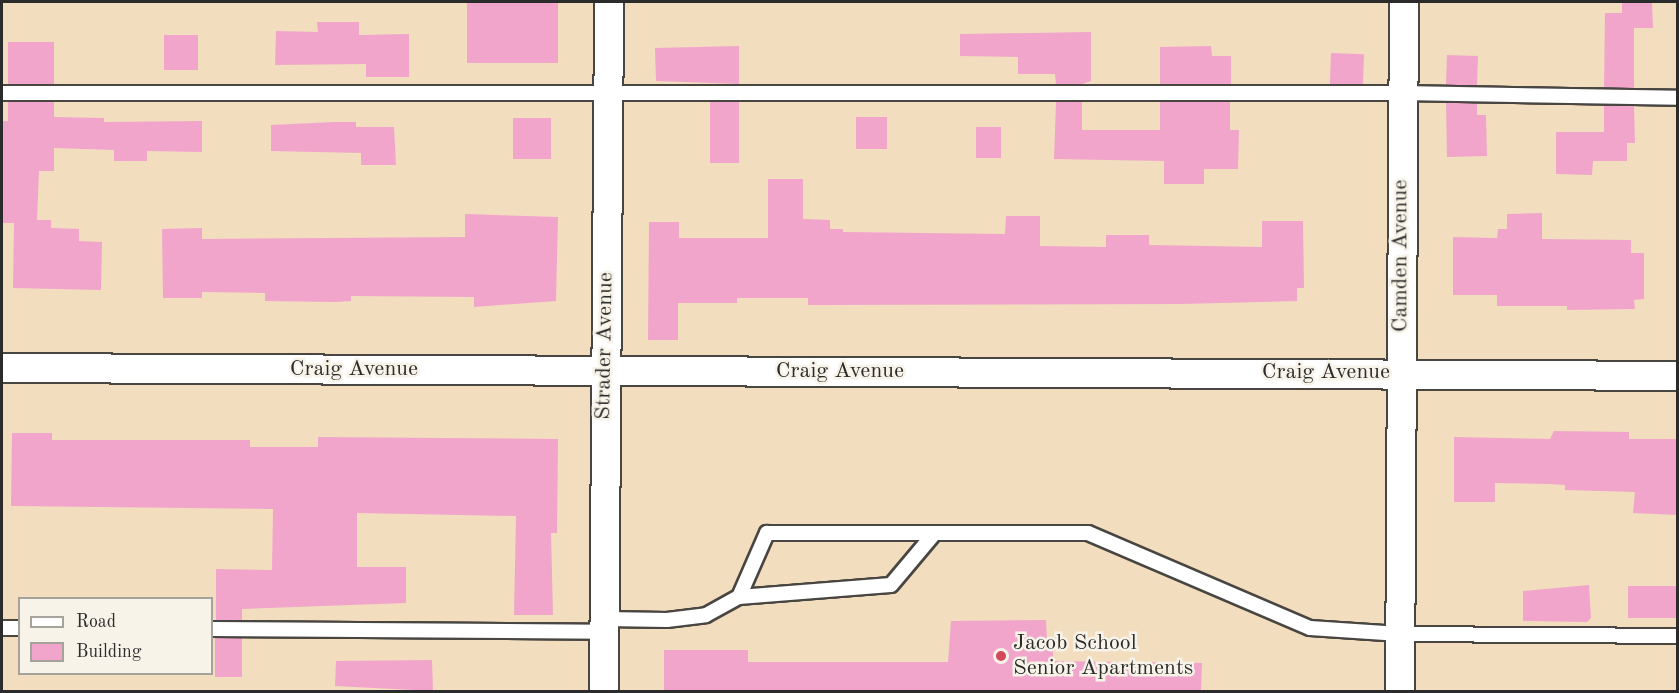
<!DOCTYPE html>
<style>
body{margin:0}
#map{position:relative;width:1679px;height:693px;overflow:hidden;background:#f2ddbf;font-family:"Old Standard TT",serif}
div>[style]{position:absolute}
.building>*{inset:0;background:#f1a5cb;transform-origin:0 0}
.roads{filter:drop-shadow(2px 0 #494641) drop-shadow(-2px 0 #494641) drop-shadow(0 2px #494641) drop-shadow(0 -2px #494641)}
.lane>*{height:14px;margin:-7px;padding:0 7px;transform-origin:7px;border-radius:7px;background:#fff}
.street>*{height:28px;margin:-14px;padding:0 14px;transform-origin:14px;border-radius:14px;background:#fff}
.dots>*{width:16px;height:16px;translate:-50% -50%;box-sizing:border-box;border:3px solid #f7f3e8;border-radius:50%}
span{translate:-50% -50%;white-space:nowrap;text-align:center;line-height:1.15;-webkit-text-stroke:5px #f7f3e8;paint-order:stroke}
.street-label{font-size:22px;color:#2b2b2b}
.poi-label{font-size:22px;color:#2b2b2b}
.left{translate:0 -50%;text-align:left}
.frame{position:absolute;inset:0;border:3px solid #2b2b2b;pointer-events:none}
.legend{position:absolute;left:18px;top:597px;width:195px;height:78px;box-sizing:border-box;background:#f7f3e8;border:2px solid #a5a39c;margin:0;padding:8px 10px;list-style:none;font-size:18px;color:#2b2b2b}
.legend li{display:flex;align-items:center;gap:12px;height:30px}
.legend b{width:30px;border:2px solid #a5a39c}
</style>
<div id="map">
<div class="building">
<i style="left:558px;top:2px;width:61px;height:91px;rotate:90deg"></i>
<i style="clip-path:polygon(1622px 2px,1652px 2px,1653px 28px,1634px 28px,1634px 88px,1604px 88px,1605px 13px,1622px 13px)"></i>
<i style="clip-path:polygon(317px 22px,359px 22px,359px 35px,409px 34px,409px 77px,366px 77px,366px 64px,275px 65px,276px 31px,318px 32px)"></i>
<i style="clip-path:polygon(1091px 32px,1091px 81px,1082px 84px,1056px 84px,1055px 74px,1018px 74px,1018px 57px,960px 56px,960px 34px)"></i>
<i style="left:164px;top:35px;width:34px;height:35px"></i>
<i style="left:8px;top:42px;width:46px;height:42px"></i>
<i style="clip-path:polygon(739px 46px,739px 84px,656px 81px,655px 48px)"></i>
<i style="clip-path:polygon(1211px 46px,1212px 56px,1231px 56px,1231px 84px,1160px 84px,1160px 47px)"></i>
<i style="left:1331px;top:53px;width:33px;height:31px;rotate:2deg"></i>
<i style="left:1447px;top:55px;width:31px;height:30px;rotate:2deg"></i>
<i style="clip-path:polygon(8px 102px,54px 102px,54px 117px,104px 118px,104px 122px,202px 121px,202px 152px,147px 151px,147px 161px,114px 161px,114px 150px,54px 148px,54px 171px,39px 171px,37px 220px,51px 220px,51px 228px,79px 229px,79px 241px,102px 242px,101px 290px,13px 288px,14px 223px,2px 223px,2px 121px,8px 121px)"></i>
<i style="left:710px;top:102px;width:29px;height:61px"></i>
<i style="clip-path:polygon(1056px 102px,1082px 102px,1082px 130px,1160px 130px,1160px 102px,1230px 102px,1230px 130px,1239px 130px,1238px 169px,1204px 169px,1204px 184px,1164px 184px,1164px 161px,1054px 159px)"></i>
<i style="clip-path:polygon(1446px 103px,1477px 103px,1477px 115px,1486px 115px,1487px 156px,1447px 157px)"></i>
<i style="clip-path:polygon(1604px 106px,1634px 106px,1635px 143px,1627px 143px,1627px 161px,1593px 161px,1592px 175px,1556px 174px,1556px 132px,1604px 132px)"></i>
<i style="left:887px;top:117px;width:32px;height:31px;rotate:90deg"></i>
<i style="left:513px;top:118px;width:38px;height:41px"></i>
<i style="clip-path:polygon(334px 122px,356px 122px,356px 127px,394px 127px,396px 165px,361px 165px,361px 153px,271px 151px,271px 125px)"></i>
<i style="left:1001px;top:127px;width:31px;height:25px;rotate:90deg"></i>
<i style="clip-path:polygon(768px 179px,803px 179px,803px 219px,830px 220px,830px 229px,843px 229px,843px 232px,1005px 234px,1006px 216px,1040px 216px,1040px 246px,1106px 247px,1106px 235px,1149px 235px,1149px 245px,1262px 247px,1262px 221px,1303px 221px,1304px 288px,1297px 288px,1297px 301px,1180px 304px,808px 305px,808px 298px,737px 298px,737px 303px,678px 303px,678px 340px,648px 340px,649px 222px,679px 222px,679px 238px,768px 238px)"></i>
<i style="clip-path:polygon(1542px 213px,1542px 239px,1631px 240px,1631px 253px,1644px 253px,1644px 299px,1634px 300px,1635px 309px,1567px 310px,1567px 306px,1497px 306px,1497px 295px,1453px 295px,1453px 237px,1497px 238px,1498px 229px,1507px 229px,1507px 214px)"></i>
<i style="clip-path:polygon(465px 214px,558px 217px,556px 301px,474px 307px,474px 297px,351px 296px,351px 301px,335px 302px,265px 301px,265px 293px,202px 292px,202px 298px,163px 298px,162px 229px,202px 228px,202px 239px,465px 237px)"></i>
<i style="clip-path:polygon(1554px 431px,1629px 432px,1629px 439px,1677px 439px,1677px 515px,1633px 513px,1635px 492px,1565px 490px,1565px 485px,1550px 484px,1495px 483px,1495px 502px,1454px 502px,1454px 437px,1550px 439px)"></i>
<i style="clip-path:polygon(12px 433px,52px 433px,52px 440px,250px 440px,250px 447px,318px 447px,318px 437px,558px 439px,557px 533px,551px 533px,553px 615px,514px 615px,516px 516px,357px 513px,357px 567px,406px 567px,406px 603px,242px 609px,242px 620px,216px 620px,216px 569px,272px 570px,273px 509px,11px 506px)"></i>
<i style="clip-path:polygon(1589px 585px,1591px 618px,1587px 622px,1523px 621px,1523px 591px)"></i>
<i style="left:1677px;top:586px;width:32px;height:49px;rotate:90deg"></i>
<i style="clip-path:polygon(1046px 620px,1047px 642px,1053px 642px,1053px 661px,1202px 663px,1201px 692px,664px 692px,664px 650px,748px 650px,748px 662px,948px 662px,951px 621px)"></i>
<i style="left:215px;top:638px;width:27px;height:39px"></i>
<i style="clip-path:polygon(432px 660px,433px 691px,335px 686px,336px 661px)"></i>
</div>
<div class="roads">
<div class="lane">
<i style="left:2px;top:93px;width:1400px"></i>
<i style="left:1402px;top:93px;width:276px;rotate:1deg"></i>
<i style="left:739px;top:597px;width:152px;rotate:-4.5deg"></i>
<i style="left:891px;top:585px;width:65px;rotate:-50deg"></i>
<i style="left:605px;top:619px;width:62px;rotate:0.9deg"></i>
<i style="left:667px;top:620px;width:39px;rotate:-7deg"></i>
<i style="left:706px;top:615px;width:38px;rotate:-29deg"></i>
<i style="left:739px;top:597px;width:70px;rotate:-66.4deg"></i>
<i style="left:767px;top:533px;width:321px"></i>
<i style="left:1088px;top:533px;width:241px;rotate:23.2deg"></i>
<i style="left:1310px;top:628px;width:90px;rotate:3.8deg"></i>
<i style="left:1400px;top:634px;width:278px;rotate:0.4deg"></i>
<i style="left:2px;top:628px;width:18px"></i>
<i style="left:212px;top:629px;width:392px;rotate:0.4deg"></i>
</div>
<div class="street">
<i style="left:2px;top:368px;width:1676px;rotate:0.27deg"></i>
<i style="left:604px;top:692px;width:690px;rotate:-89.58deg"></i>
<i style="left:1400px;top:692px;width:690px;rotate:-89.67deg"></i>
</div>
</div>
<div class="dots">
<i style="left:1001px;top:656px;background:#d1495b"></i>
</div>
<div class="street-label">
<span style="left:1401px;top:256px;rotate:-90deg">Camden Avenue</span>
<span style="left:605px;top:346px;rotate:-89deg">Strader Avenue</span>
<span style="left:354px;top:370px">Craig Avenue</span>
<span style="left:840px;top:372px">Craig Avenue</span>
<span style="left:1326px;top:373px">Craig Avenue</span>
</div>
<div class="poi-label">
<span class="left" style="left:1013px;top:656px">Jacob School<br>Senior Apartments</span>
</div>
<div class="frame"></div>
<ul class="legend">
<li><b style="height:8px;background:#fff"></b>Road</li>
<li><b style="height:16px;background:#f1a5cb"></b>Building</li>
</ul>
</div>
